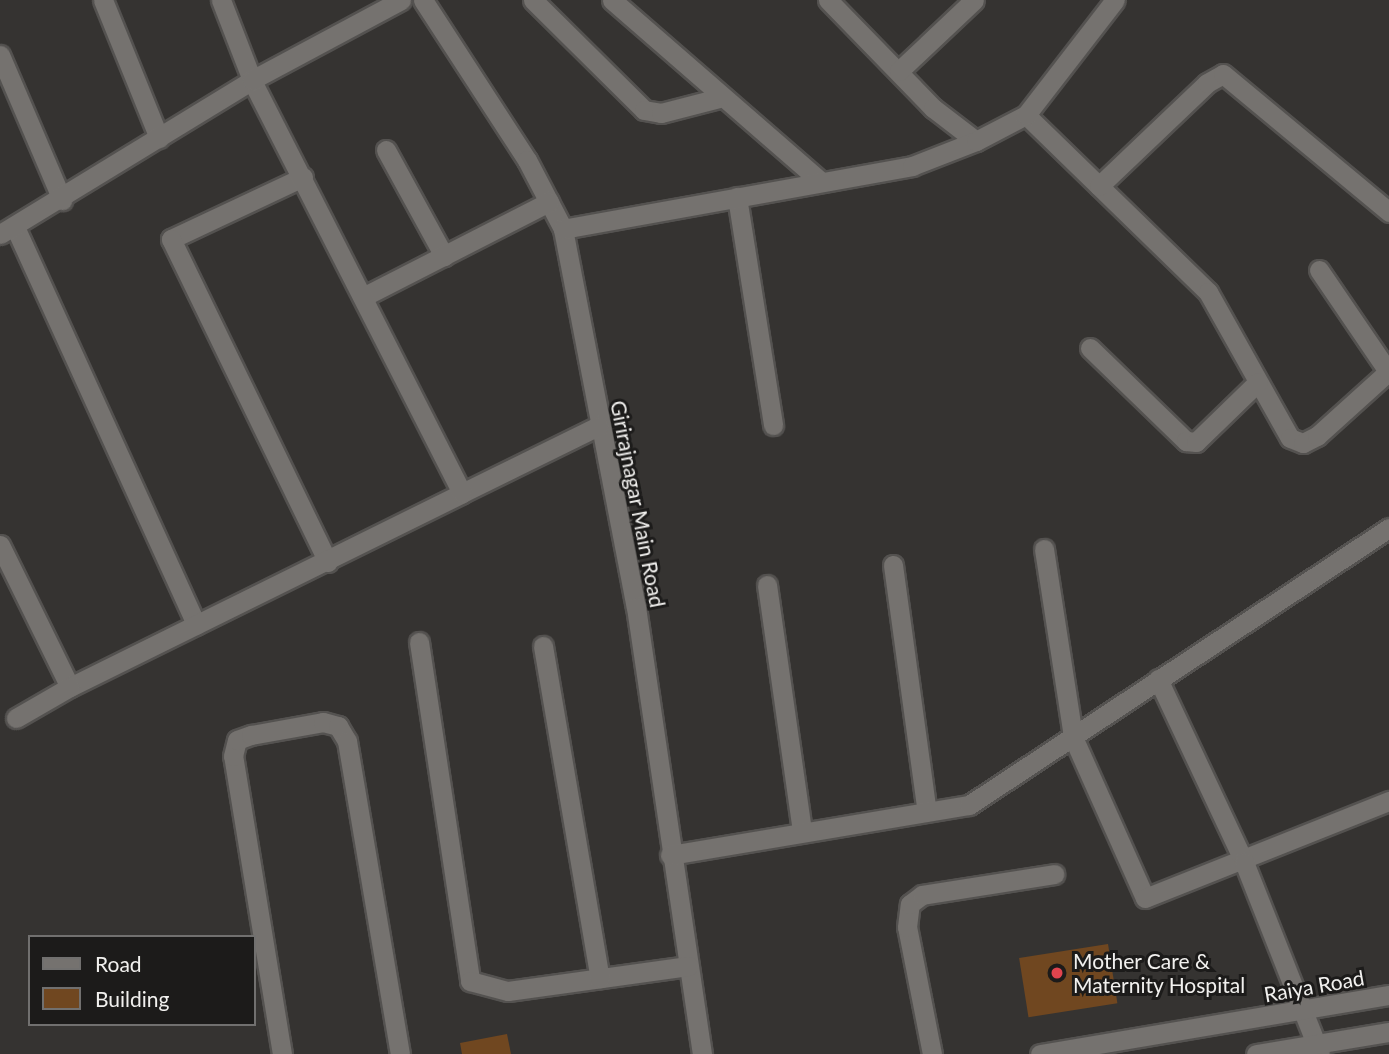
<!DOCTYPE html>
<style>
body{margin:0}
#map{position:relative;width:1389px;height:1054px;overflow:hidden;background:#353331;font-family:Lato,sans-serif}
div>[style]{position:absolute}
.building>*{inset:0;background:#704720;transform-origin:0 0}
.roads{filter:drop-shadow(2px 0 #545250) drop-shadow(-2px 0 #545250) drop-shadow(0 2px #545250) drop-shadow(0 -2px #545250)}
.minor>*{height:19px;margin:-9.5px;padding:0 9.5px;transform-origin:9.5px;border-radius:9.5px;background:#75726f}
.tertiary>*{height:19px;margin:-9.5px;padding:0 9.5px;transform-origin:9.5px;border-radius:9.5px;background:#75726f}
.dots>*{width:19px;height:19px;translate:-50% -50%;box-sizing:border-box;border:4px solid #1c1b1a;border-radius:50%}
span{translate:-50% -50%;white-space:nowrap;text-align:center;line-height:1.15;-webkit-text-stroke:6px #1c1b1a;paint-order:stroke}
.street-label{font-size:21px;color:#f1f0ee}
.poi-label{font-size:21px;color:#f1f0ee}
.left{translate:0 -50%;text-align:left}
.legend{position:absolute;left:28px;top:935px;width:228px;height:91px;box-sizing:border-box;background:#1c1b1a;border:2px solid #71706f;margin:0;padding:9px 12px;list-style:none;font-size:21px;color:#f1f0ee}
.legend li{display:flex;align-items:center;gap:14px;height:35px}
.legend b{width:35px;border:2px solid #71706f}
</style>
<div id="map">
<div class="building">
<i style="left:1108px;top:944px;width:60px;height:90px;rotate:81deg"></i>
<i style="clip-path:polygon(507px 1034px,511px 1054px,462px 1054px,460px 1043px)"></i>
</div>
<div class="roads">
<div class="minor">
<i style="left:103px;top:0;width:149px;rotate:67.9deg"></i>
<i style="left:423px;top:0;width:191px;rotate:57deg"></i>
<i style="left:527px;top:160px;width:78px;rotate:62.4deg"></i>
<i style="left:563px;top:229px;width:385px;rotate:79.1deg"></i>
<i style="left:636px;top:607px;width:452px;rotate:81.6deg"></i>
<i style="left:533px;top:0;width:156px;rotate:44.7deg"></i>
<i style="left:644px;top:110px;width:17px;rotate:10deg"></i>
<i style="left:661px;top:113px;width:60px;rotate:-14.5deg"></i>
<i style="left:612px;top:0;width:277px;rotate:41deg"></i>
<i style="left:828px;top:0;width:151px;rotate:45.8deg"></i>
<i style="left:933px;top:108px;width:54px;rotate:37.5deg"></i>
<i style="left:0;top:55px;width:158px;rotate:66.8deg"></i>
<i style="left:899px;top:71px;width:103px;rotate:-43.4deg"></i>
<i style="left:1026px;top:115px;width:254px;rotate:44.2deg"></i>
<i style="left:1208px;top:292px;width:167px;rotate:60.7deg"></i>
<i style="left:1290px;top:438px;width:14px;rotate:21deg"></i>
<i style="left:1303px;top:443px;width:16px;rotate:-27deg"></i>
<i style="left:1317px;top:436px;width:97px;rotate:-42.1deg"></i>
<i style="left:386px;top:150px;width:121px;rotate:61.3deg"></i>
<i style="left:303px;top:177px;width:146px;rotate:154.8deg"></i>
<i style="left:171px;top:239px;width:359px;rotate:64.1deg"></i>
<i style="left:1099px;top:186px;width:149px;rotate:-43.6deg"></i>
<i style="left:1207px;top:83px;width:18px;rotate:-29deg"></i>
<i style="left:1223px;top:74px;width:216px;rotate:39.7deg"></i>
<i style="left:737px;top:197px;width:231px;rotate:81deg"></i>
<i style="left:15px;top:227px;width:437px;rotate:65.5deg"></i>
<i style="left:563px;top:229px;width:355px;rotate:-10.2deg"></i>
<i style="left:912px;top:166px;width:69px;rotate:-21.3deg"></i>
<i style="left:976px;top:141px;width:56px;rotate:-27.5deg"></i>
<i style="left:1026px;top:115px;width:145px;rotate:-52.3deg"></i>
<i style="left:1319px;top:270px;width:122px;rotate:55.7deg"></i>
<i style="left:363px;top:297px;width:209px;rotate:-27.1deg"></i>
<i style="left:1090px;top:348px;width:134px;rotate:44.1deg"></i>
<i style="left:1186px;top:441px;width:10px;rotate:6deg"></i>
<i style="left:1196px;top:442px;width:86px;rotate:-44.1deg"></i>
<i style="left:462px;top:493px;width:152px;rotate:-26.2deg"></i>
<i style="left:0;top:545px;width:158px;rotate:63.8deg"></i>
<i style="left:70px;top:687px;width:437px;rotate:-26.3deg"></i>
<i style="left:462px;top:493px;width:463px;rotate:-117deg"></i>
<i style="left:252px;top:80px;width:86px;rotate:-111.2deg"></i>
<i style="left:1044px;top:549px;width:190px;rotate:81.2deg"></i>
<i style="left:1073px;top:737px;width:176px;rotate:65.9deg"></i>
<i style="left:1145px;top:898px;width:263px;rotate:-21.7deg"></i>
<i style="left:893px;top:565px;width:249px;rotate:82.2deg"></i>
<i style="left:767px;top:585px;width:249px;rotate:81.9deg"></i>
<i style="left:419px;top:642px;width:343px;rotate:81.4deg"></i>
<i style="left:470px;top:981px;width:39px;rotate:15deg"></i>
<i style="left:508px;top:991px;width:182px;rotate:-7.9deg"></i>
<i style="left:543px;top:646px;width:337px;rotate:80.3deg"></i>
<i style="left:1158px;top:679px;width:202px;rotate:64.8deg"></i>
<i style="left:1244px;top:862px;width:206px;rotate:68.4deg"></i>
<i style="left:16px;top:718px;width:62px;rotate:-29.9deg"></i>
<i style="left:670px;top:855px;width:303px;rotate:-9.5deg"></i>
<i style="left:969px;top:805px;width:503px;rotate:-33.41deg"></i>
<i style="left:282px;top:1054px;width:302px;rotate:-99.3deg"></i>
<i style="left:233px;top:756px;width:16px;rotate:-76deg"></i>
<i style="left:237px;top:740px;width:15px;rotate:-20deg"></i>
<i style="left:251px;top:735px;width:73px;rotate:-10.2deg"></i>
<i style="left:323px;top:722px;width:16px;rotate:15deg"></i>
<i style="left:338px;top:726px;width:17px;rotate:59deg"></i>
<i style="left:347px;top:741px;width:317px;rotate:80.4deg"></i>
<i style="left:932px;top:1054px;width:129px;rotate:-101.1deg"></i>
<i style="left:907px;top:927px;width:23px;rotate:-83deg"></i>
<i style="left:910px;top:904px;width:15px;rotate:-37deg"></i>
<i style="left:922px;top:895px;width:134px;rotate:-9deg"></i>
</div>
<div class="tertiary">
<i style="left:0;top:234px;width:295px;rotate:-31.4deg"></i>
<i style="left:252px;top:80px;width:169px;rotate:-28.2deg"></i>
<i style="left:1040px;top:1054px;width:354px;rotate:-9.6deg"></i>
<i style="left:1256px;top:1054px;width:135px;rotate:-9.4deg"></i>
</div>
</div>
<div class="dots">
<i style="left:1057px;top:973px;background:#e0444e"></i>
</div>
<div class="street-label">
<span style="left:638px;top:504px;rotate:79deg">Girirajnagar Main Road</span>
<span style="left:1314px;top:986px;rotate:-10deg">Raiya Road</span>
</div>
<div class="poi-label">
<span class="left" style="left:1073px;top:973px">Mother Care &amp;<br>Maternity Hospital</span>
</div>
<ul class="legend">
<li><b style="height:9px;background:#75726f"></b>Road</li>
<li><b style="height:19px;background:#704720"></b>Building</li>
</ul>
</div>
